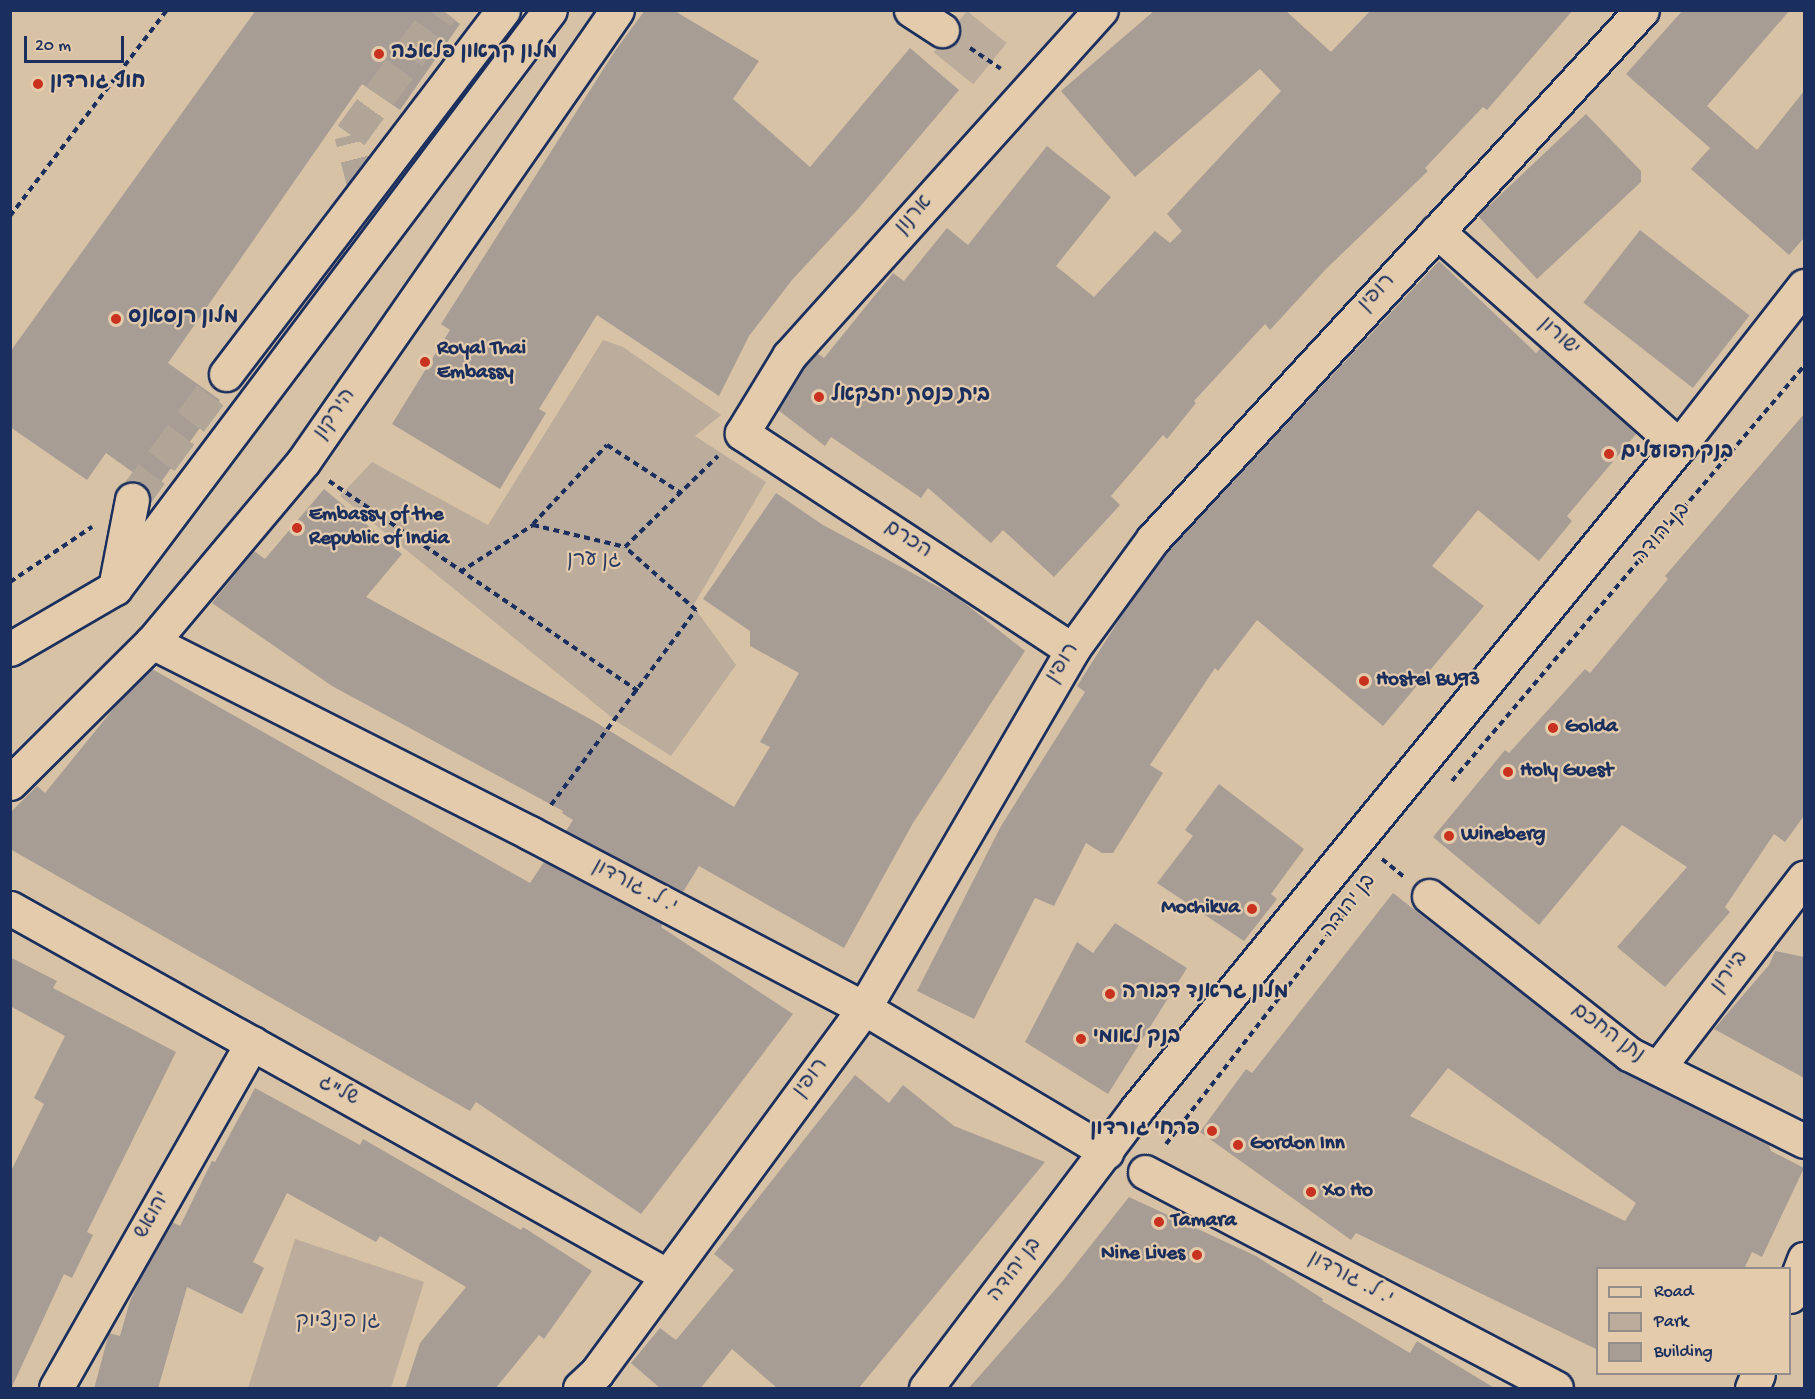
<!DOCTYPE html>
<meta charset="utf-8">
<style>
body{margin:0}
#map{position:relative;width:1815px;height:1399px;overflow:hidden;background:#d7c2a6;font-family:"Gochi Hand","Playpen Sans Hebrew",sans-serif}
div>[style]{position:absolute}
.green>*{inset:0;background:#bbac9c;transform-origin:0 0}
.building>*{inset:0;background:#a89d95;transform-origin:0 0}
.minor-tunnel>*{height:33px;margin-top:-16.5px;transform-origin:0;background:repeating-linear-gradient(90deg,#b1a598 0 33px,transparent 0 49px)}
.path>*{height:4px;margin-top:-2px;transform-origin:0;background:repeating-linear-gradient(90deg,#1b2f5e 0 6px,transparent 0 10.5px)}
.roads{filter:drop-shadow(2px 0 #1b2f5e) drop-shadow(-2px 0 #1b2f5e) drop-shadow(0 2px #1b2f5e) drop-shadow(0 -2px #1b2f5e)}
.minor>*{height:33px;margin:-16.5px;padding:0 16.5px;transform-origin:16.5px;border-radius:16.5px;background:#e3cbab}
.major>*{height:33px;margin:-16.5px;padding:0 16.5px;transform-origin:16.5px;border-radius:16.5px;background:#e3cbab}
.dots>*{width:16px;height:16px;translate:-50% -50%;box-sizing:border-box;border:3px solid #e3cbab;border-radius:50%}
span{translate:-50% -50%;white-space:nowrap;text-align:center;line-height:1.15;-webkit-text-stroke:4.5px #e3cbab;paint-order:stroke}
.poi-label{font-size:21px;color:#1b2f5e;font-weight:700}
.left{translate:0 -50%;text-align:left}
.right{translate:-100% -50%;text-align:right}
.street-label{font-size:21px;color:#1b2f5e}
.park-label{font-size:21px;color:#2b3c64}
.frame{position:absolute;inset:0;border:12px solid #1b2f5e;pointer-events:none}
.legend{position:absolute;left:1596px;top:1267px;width:195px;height:108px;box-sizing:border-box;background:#e3cbab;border:2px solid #938d8c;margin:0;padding:8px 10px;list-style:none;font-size:18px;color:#1b2f5e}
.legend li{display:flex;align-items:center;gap:12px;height:30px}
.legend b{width:30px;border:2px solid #938d8c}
.scale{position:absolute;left:24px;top:36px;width:100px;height:27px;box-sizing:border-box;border:3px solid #1b2f5e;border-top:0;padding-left:8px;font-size:18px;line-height:21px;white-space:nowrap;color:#1b2f5e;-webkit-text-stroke:4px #e3cbab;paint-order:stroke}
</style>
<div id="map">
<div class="green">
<i style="left:967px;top:11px;width:51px;height:53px;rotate:39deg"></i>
<i style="clip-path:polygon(603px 340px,623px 347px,721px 415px,695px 436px,766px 482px,693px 606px,736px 665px,671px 756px,616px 721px,340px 496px,372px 462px,488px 525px)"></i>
<i style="clip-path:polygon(295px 1239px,424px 1282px,391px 1388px,248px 1388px)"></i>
</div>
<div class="building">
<i style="clip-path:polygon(256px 10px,440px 10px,460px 24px,400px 110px,362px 84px,168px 363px,220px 400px,156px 489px,106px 453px,87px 480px,10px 427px,10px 352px)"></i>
<i style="clip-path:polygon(645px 10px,673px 10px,759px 61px,733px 99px,810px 167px,910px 48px,959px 90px,859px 208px,792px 280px,749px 336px,719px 396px,597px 315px,539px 409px,546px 413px,500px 489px,392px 424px,450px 330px,441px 324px,615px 51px)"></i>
<i style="clip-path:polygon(1155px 10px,1285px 10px,1331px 52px,1371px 10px,1573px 10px,1487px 110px,1483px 107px,1425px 168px,1428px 171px,1326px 269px,1270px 330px,1265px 324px,1194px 401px,1196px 403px,1167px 439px,1163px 435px,1111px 496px,1120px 505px,1054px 577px,1003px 530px,991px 543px,928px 488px,921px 498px,831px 437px,825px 446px,778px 410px,804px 367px,817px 353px,824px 358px,893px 273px,904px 281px,947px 228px,968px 245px,1047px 146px,1111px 197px,1056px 266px,1094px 297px,1155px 231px,1170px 243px,1182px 231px,1167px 214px,1281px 91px,1260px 69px,1135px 177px,1061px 91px)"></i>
<i style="clip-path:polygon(1683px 10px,1790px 10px,1707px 106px,1757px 150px,1804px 91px,1804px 238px,1789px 255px,1691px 169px,1710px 148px,1626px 74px)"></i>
<i style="clip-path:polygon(1586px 114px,1641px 171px,1641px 182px,1537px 279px,1478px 216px)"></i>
<i style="left:1640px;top:230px;width:139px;height:92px;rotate:38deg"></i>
<i style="clip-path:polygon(1439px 261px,1536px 353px,1541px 348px,1637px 433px,1567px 516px,1572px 521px,1539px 561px,1478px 510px,1432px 566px,1484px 606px,1383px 726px,1257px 620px,1218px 671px,1215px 668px,1150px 765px,1163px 773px,1113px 853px,1102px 853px,1086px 843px,1054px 906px,1035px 898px,974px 1019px,917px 991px,1001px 826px,1085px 692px,1077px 686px,1129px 604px,1167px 552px)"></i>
<i style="clip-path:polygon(1804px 414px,1804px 816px,1785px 842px,1774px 834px,1725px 907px,1730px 912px,1665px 987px,1617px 947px,1687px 867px,1622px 825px,1539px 925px,1433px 837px,1505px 750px,1509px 753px,1585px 669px,1590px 673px,1668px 579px,1665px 576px)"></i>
<i style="clip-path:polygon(324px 489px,402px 554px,366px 597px,592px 720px,734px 807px,770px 747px,760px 742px,799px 673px,750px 646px,750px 631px,703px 599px,776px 493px,823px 525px,957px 597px,1025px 651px,913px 823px,844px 948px,699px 866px,683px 892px,566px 831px,573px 820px,562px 813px,563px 811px,332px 686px,212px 603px,254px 551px,265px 559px)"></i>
<i style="clip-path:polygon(152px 669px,530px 883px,544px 862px,663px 924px,661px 927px,793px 1014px,641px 1214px,476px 1102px,470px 1111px,10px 849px,10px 813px,37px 786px,45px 793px,123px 697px)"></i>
<i style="clip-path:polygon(1219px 784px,1304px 849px,1271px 894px,1277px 899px,1244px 941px,1157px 883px,1193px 836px,1185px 830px)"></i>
<i style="clip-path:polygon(evenodd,1393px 893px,1618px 1069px,1769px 1145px,1771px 1151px,1804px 1168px,1762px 1257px,1752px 1252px,1744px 1269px,1598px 1269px,1598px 1350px,1356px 1233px,1351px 1240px,1200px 1132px,1246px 1069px,1252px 1073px,1393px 893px,1448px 1068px,1636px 1203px,1625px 1221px,1410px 1116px,1448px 1068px)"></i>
<i style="clip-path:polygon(1115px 923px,1187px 968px,1108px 1094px,1025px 1042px,1077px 942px,1093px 953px)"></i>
<i style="clip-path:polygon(1775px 951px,1804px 957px,1804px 1078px,1714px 1029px,1769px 965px)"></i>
<i style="clip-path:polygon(10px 957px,57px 981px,53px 988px,176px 1052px,87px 1232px,93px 1235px,72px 1278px,64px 1274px,11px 1389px,10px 1173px,44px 1104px,34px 1098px,65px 1036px,10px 1006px)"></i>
<i style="clip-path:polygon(855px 1075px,889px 1103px,903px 1085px,954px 1126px,1045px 1162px,858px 1389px,778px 1389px,732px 1349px,700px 1389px,661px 1389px,631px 1363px,660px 1328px,676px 1340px,734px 1270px,714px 1254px)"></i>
<i style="clip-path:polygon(255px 1088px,360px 1145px,363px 1139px,521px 1230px,523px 1227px,592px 1271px,544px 1339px,539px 1335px,495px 1389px,405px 1389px,420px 1343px,466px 1287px,380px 1236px,376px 1242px,287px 1193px,253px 1262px,264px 1268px,242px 1314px,187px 1287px,158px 1389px,94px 1389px,109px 1333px,120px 1336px,130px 1301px,146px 1267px,172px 1222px,180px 1226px,212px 1161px,215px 1162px)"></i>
<i style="clip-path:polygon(1129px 1197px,1256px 1256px,1323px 1299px,1322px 1301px,1410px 1353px,1417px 1341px,1496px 1389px,968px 1389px,1061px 1283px)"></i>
</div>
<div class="minor-tunnel">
<i style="left:365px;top:190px;width:57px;rotate:-104.3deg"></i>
<i style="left:351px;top:135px;width:155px;rotate:-53.9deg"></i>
<i style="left:132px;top:500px;width:157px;rotate:-53.3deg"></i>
</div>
<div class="path">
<i style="left:970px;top:48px;width:37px;rotate:34deg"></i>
<i style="left:10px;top:216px;width:259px;rotate:-52.7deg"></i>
<i style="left:329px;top:481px;width:374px;rotate:34.2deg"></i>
<i style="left:533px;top:524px;width:108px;rotate:-46.9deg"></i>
<i style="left:607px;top:445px;width:88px;rotate:33deg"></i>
<i style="left:460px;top:572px;width:87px;rotate:-32.8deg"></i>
<i style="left:533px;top:525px;width:95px;rotate:13.4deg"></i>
<i style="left:625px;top:547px;width:130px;rotate:-44.4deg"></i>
<i style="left:10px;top:582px;width:99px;rotate:-33.9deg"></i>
<i style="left:1452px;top:781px;width:544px;rotate:-49.7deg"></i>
<i style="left:551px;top:805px;width:243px;rotate:-53.4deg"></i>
<i style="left:696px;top:610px;width:95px;rotate:-138.4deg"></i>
<i style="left:1382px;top:859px;width:28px;rotate:39deg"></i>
<i style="left:1166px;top:1144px;width:304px;rotate:-52.3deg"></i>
</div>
<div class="roads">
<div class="minor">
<i style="left:911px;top:10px;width:37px;rotate:33deg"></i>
<i style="left:1437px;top:231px;width:324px;rotate:41.6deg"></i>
<i style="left:226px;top:374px;width:457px;rotate:-52.7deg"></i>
<i style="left:115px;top:588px;width:90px;rotate:-79.1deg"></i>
<i style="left:152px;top:642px;width:424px;rotate:26.8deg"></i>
<i style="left:530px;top:833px;width:377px;rotate:27.7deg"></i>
<i style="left:864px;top:1008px;width:282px;rotate:30.7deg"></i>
<i style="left:1072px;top:650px;width:395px;rotate:-146.7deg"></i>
<i style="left:742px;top:433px;width:90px;rotate:-58.6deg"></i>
<i style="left:789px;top:356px;width:466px;rotate:-48deg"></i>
<i style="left:1429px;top:896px;width:255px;rotate:38.3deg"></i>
<i style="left:1629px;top:1054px;width:195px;rotate:26.4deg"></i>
<i style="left:10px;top:908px;width:752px;rotate:29.22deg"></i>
<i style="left:1658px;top:1068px;width:240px;rotate:-52.5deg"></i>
<i style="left:1145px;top:1172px;width:464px;rotate:27.7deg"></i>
<i style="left:1790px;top:1296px;width:40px;rotate:-69deg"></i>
<i style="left:56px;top:1388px;width:397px;rotate:-60.4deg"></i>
<i style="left:580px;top:1388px;width:23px;rotate:-43deg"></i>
<i style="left:597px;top:1372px;width:451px;rotate:-53.7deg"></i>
<i style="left:864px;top:1008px;width:414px;rotate:-59.8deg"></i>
<i style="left:1072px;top:650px;width:137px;rotate:-53.9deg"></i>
<i style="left:1153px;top:539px;width:720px;rotate:-47.25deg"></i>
<i style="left:926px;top:1388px;width:348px;rotate:-52.9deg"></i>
<i style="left:1136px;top:1110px;width:858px;rotate:-50.72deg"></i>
<i style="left:1679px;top:446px;width:203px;rotate:-52deg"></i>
<i style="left:1752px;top:1388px;width:15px;rotate:-67deg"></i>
</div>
<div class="major">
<i style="left:10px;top:649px;width:121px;rotate:-30.2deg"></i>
<i style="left:115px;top:588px;width:723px;rotate:-53.04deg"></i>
<i style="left:10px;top:783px;width:200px;rotate:-44.8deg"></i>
<i style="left:152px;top:642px;width:235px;rotate:-50deg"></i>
<i style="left:303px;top:462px;width:550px;rotate:-55.21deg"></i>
</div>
</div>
<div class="dots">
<i style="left:379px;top:54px;background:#c8321e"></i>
<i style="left:38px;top:84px;background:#c8321e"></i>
<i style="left:116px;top:319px;background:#c8321e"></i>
<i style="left:425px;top:362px;background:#c8321e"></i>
<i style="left:819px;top:397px;background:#c8321e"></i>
<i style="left:1609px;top:454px;background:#c8321e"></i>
<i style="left:297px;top:528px;background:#c8321e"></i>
<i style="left:1364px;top:681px;background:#c8321e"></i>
<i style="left:1553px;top:728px;background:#c8321e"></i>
<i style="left:1508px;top:772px;background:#c8321e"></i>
<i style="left:1449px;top:836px;background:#c8321e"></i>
<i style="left:1252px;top:909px;background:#c8321e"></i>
<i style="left:1110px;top:994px;background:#c8321e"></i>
<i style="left:1081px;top:1039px;background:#c8321e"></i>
<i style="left:1212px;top:1131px;background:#c8321e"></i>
<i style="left:1238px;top:1145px;background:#c8321e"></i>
<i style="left:1311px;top:1192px;background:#c8321e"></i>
<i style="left:1159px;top:1222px;background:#c8321e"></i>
<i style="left:1197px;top:1255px;background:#c8321e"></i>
</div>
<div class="poi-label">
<span class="left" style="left:391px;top:54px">מלון קראון פלאזה</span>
<span class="left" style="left:50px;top:84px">חוף גורדון</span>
<span class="left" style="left:128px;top:319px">מלון רנסאנס</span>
<span class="left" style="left:437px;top:362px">Royal Thai<br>Embassy</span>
<span class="left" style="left:831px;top:397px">בית כנסת יחזקאל</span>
<span class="left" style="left:1621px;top:454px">בנק הפועלים</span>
<span class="left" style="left:309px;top:528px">Embassy of the<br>Republic of India</span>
<span class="left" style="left:1376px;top:681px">Hostel BU93</span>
<span class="left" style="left:1565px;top:728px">Golda</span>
<span class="left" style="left:1520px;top:772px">Holy Guest</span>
<span class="left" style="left:1461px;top:836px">Wineberg</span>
<span class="right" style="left:1240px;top:909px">Mochikva</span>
<span class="left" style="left:1122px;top:994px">מלון גראנד דבורה</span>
<span class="left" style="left:1093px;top:1039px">בנק לאומי</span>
<span class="right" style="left:1200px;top:1131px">פרחי גורדון</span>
<span class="left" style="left:1250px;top:1145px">Gordon Inn</span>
<span class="left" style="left:1323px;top:1192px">Xo Ho</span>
<span class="left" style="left:1171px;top:1222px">Tamara</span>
<span class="right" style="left:1185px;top:1255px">Nine Lives</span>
</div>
<div class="street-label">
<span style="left:915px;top:216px;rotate:-48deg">ארנון</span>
<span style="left:1378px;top:294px;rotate:-47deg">רופין</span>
<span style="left:1558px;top:338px;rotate:42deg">ישורון</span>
<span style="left:336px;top:415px;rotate:-55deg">הירקון</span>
<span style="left:1663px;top:535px;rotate:-49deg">בן יהודה</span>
<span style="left:907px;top:541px;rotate:33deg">הכרם</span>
<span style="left:1064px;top:664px;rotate:-58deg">רופין</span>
<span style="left:634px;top:888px;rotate:28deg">י. ל. גורדון</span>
<span style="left:1350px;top:907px;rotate:-52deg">בן יהודה</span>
<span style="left:1731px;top:973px;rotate:-53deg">ביירון</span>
<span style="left:1607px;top:1034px;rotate:36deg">נתן החכם</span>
<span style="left:812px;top:1079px;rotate:-53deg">רופין</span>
<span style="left:338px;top:1092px;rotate:29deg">של"ג</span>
<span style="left:154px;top:1216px;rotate:-61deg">יהואש</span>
<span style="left:1016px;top:1271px;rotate:-53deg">בן יהודה</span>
<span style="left:1350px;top:1280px;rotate:28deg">י. ל. גורדון</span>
</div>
<div class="park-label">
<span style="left:594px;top:562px">גן ערן</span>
<span style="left:338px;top:1323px">גן פינצ'וק</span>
</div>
<div class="frame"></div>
<ul class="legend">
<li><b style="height:8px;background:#e3cbab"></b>Road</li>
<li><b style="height:16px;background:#bbac9c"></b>Park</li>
<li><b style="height:16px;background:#a89d95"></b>Building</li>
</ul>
<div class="scale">20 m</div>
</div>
